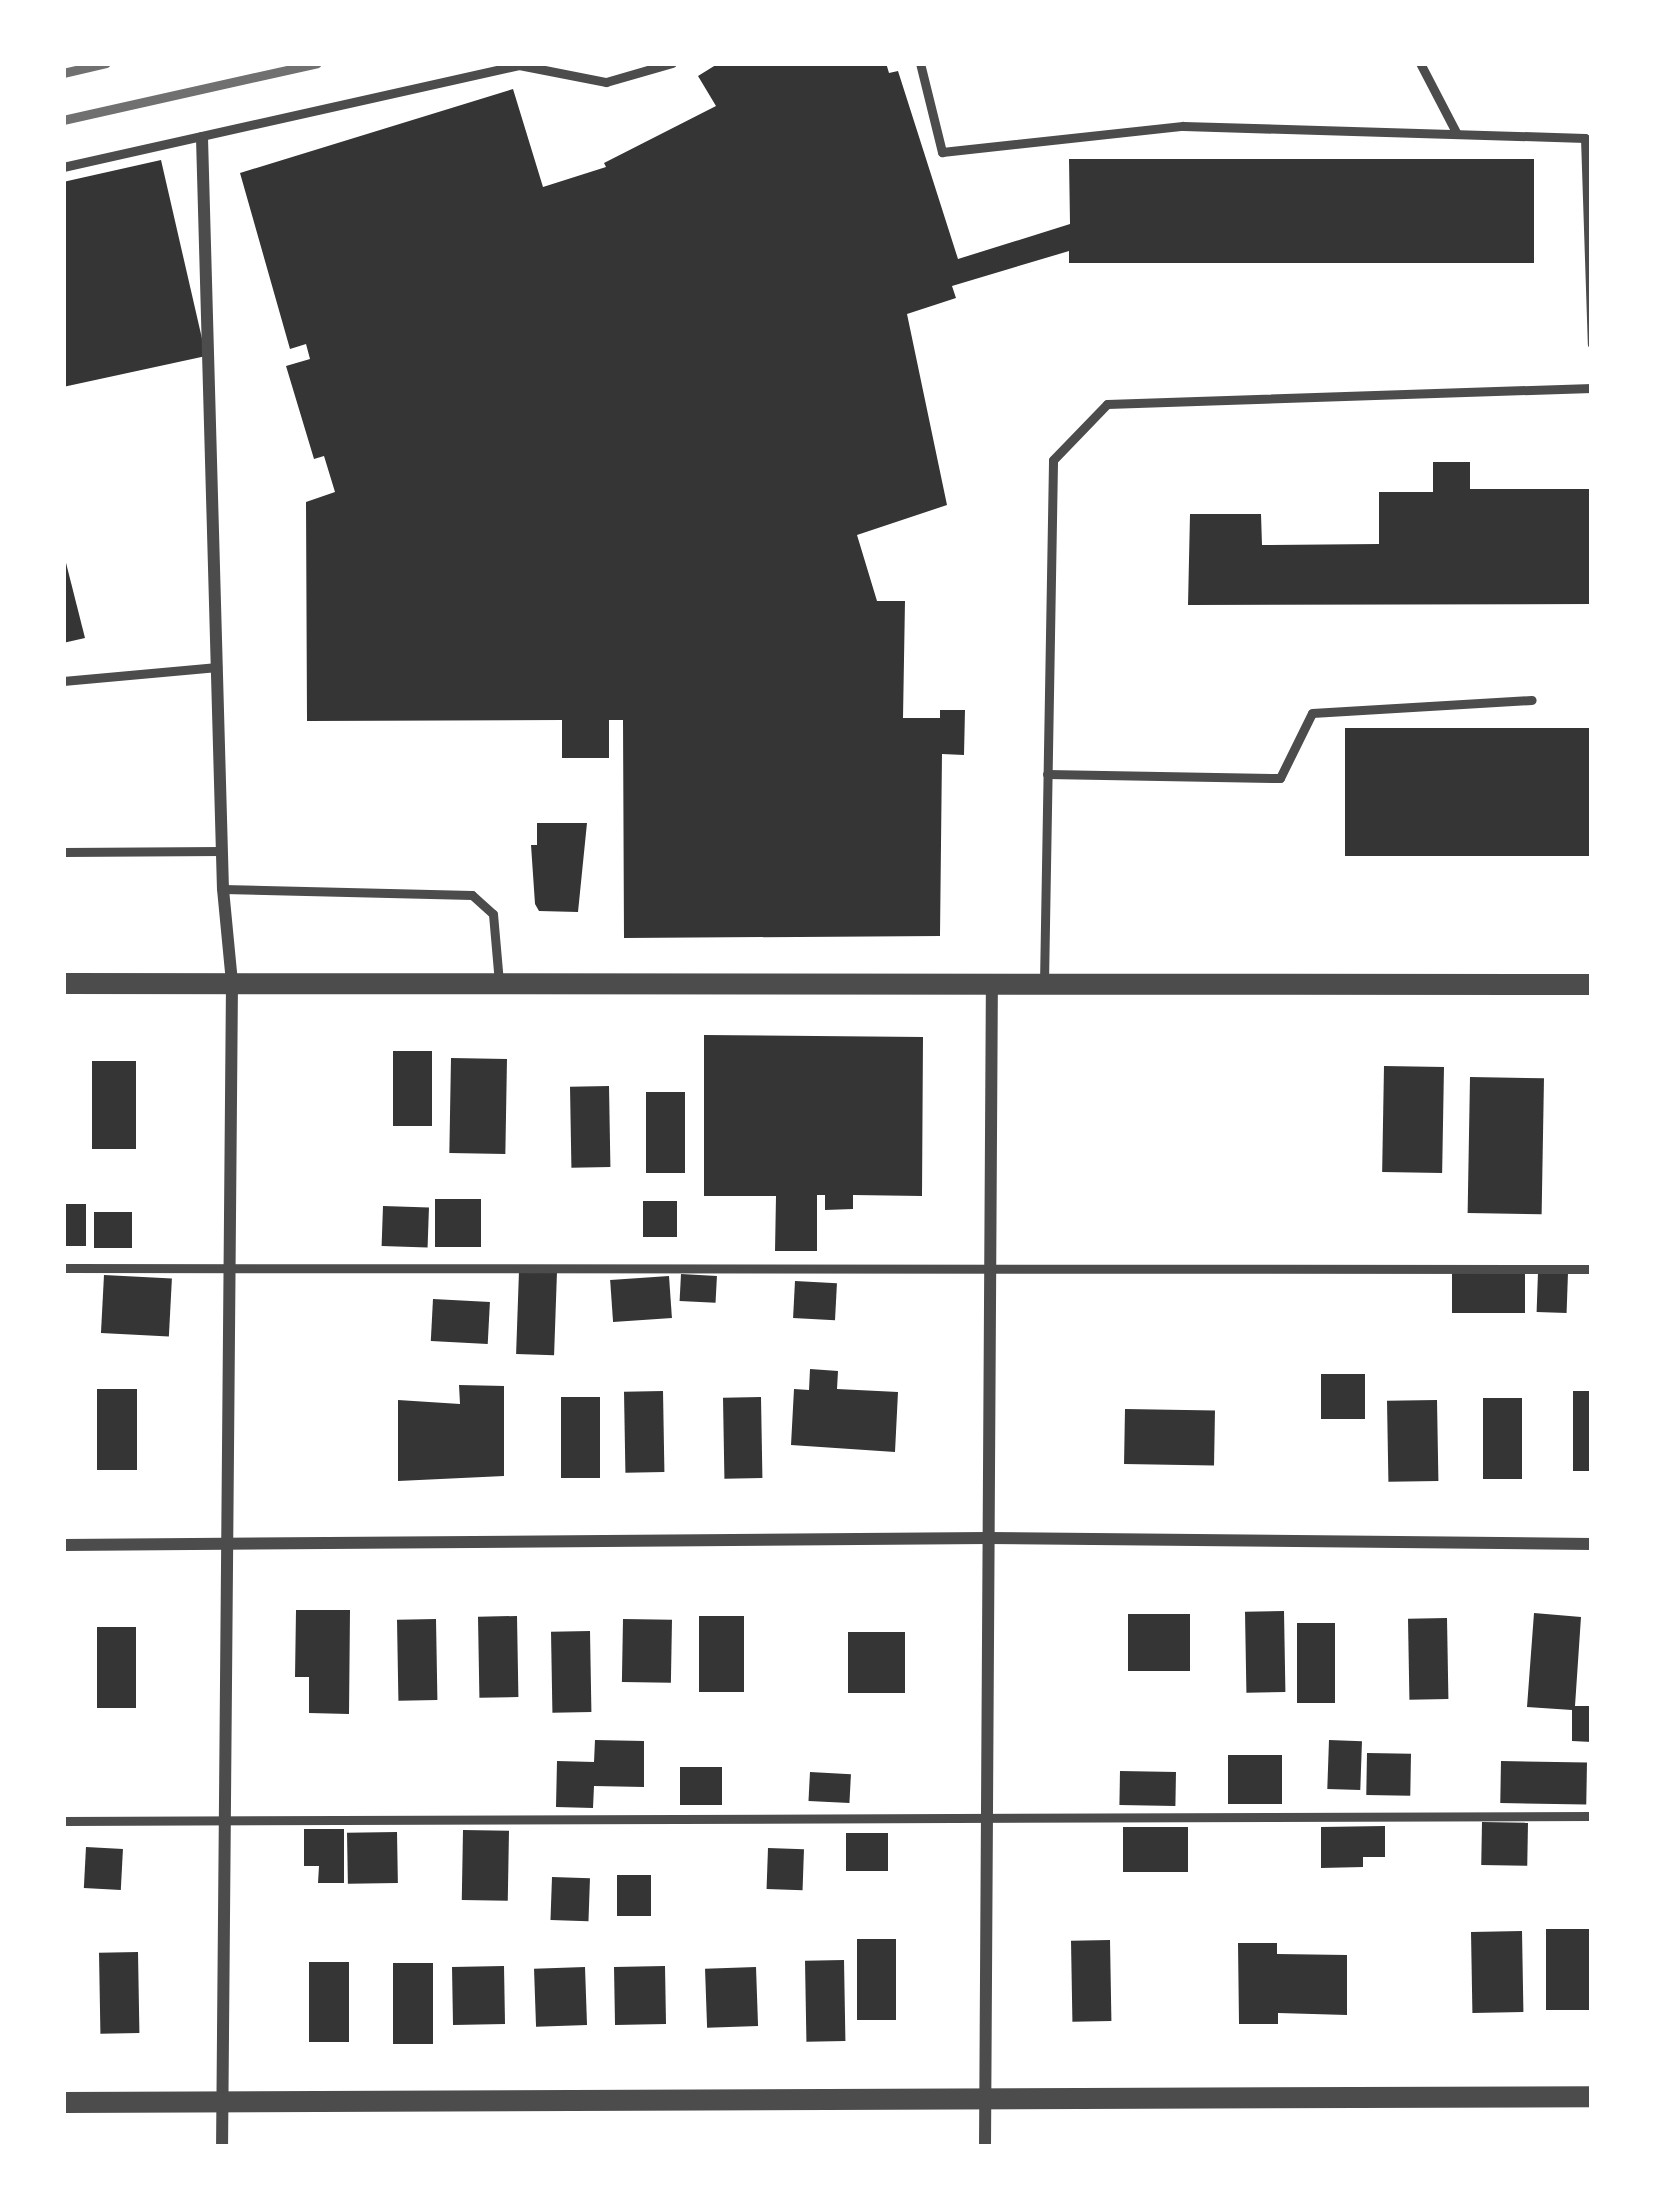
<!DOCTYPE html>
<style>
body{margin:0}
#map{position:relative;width:1655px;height:2210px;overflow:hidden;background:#fff;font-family:Lato,sans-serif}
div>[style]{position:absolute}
.building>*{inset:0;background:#353535;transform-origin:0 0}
.service>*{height:9px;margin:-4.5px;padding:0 4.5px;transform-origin:4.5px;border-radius:4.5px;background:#4c4c4c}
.minor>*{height:12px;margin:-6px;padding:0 6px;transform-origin:6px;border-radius:6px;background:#4c4c4c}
.tertiary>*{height:21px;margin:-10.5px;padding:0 10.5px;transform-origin:10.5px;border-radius:10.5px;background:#4c4c4c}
.rail>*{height:9px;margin:-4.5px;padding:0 4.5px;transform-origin:4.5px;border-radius:4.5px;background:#707070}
span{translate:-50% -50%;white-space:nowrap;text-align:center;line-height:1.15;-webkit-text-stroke:12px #fff;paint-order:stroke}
.frame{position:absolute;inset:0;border:66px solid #fff;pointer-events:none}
</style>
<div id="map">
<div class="building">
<i style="clip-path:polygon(719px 63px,886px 63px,889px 73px,898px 71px,958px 259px,1070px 224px,1069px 159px,1534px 159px,1534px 263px,1069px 263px,1069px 251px,952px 286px,956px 298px,907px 314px,947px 505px,857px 535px,877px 601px,905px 601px,903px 718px,940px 718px,940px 710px,965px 710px,964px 755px,942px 754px,940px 936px,624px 938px,623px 720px,609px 720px,609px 758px,562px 758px,562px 720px,307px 721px,306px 502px,335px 492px,324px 456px,314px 459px,286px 366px,310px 359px,306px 344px,290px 349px,240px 173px,513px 89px,543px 187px,606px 167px,604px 163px,716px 106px,698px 76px)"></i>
<i style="clip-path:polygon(161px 160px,206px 356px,63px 387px,63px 182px)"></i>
<i style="clip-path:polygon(1433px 462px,1470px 462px,1470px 489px,1592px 489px,1592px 604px,1188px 605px,1190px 514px,1261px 514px,1262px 545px,1379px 544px,1379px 492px,1433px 492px)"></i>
<i style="clip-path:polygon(63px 551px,85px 638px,63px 643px)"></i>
<i style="left:1345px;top:728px;width:247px;height:128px"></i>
<i style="clip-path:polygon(537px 823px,587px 823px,578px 912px,539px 911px,535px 904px,531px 845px,537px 845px)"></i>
<i style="clip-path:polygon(704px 1035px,923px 1037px,922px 1196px,853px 1195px,853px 1209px,825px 1210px,825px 1195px,817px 1195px,817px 1251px,775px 1251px,776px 1196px,704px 1196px)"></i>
<i style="left:393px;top:1051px;width:39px;height:75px"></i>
<i style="left:451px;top:1058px;width:56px;height:95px;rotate:1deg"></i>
<i style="left:92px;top:1061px;width:44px;height:88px"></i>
<i style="left:1384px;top:1066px;width:60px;height:106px;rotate:1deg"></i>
<i style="left:1470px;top:1077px;width:74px;height:136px;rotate:1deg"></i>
<i style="left:609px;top:1086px;width:81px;height:39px;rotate:89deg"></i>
<i style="left:646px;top:1092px;width:39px;height:81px"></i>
<i style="left:435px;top:1199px;width:46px;height:48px"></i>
<i style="left:643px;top:1201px;width:34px;height:36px"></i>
<i style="left:63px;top:1204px;width:23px;height:42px"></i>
<i style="left:383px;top:1206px;width:46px;height:40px;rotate:2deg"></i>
<i style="left:94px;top:1212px;width:38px;height:36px"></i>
<i style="left:519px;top:1271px;width:38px;height:83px;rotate:2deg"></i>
<i style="left:1452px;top:1272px;width:73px;height:41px"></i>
<i style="left:1538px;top:1272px;width:30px;height:40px;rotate:2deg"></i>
<i style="left:681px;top:1274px;width:36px;height:27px;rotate:3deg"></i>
<i style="left:104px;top:1275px;width:68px;height:58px;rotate:3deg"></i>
<i style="left:669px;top:1276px;width:42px;height:59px;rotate:86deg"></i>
<i style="left:795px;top:1281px;width:42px;height:37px;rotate:3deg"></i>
<i style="left:433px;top:1299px;width:57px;height:42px;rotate:3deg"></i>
<i style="clip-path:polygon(810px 1369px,838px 1371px,837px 1389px,898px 1392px,895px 1452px,791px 1445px,794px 1389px,809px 1390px)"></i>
<i style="left:1321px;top:1374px;width:44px;height:45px"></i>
<i style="clip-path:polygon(459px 1385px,504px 1386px,504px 1476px,398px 1481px,398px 1400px,460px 1404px)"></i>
<i style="left:97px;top:1389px;width:40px;height:81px"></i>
<i style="left:663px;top:1391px;width:81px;height:39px;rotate:89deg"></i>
<i style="left:1573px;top:1391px;width:19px;height:80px"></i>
<i style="left:561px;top:1397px;width:39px;height:81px"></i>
<i style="left:761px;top:1397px;width:81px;height:38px;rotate:89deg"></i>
<i style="left:1483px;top:1398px;width:39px;height:81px"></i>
<i style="left:1437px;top:1400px;width:81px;height:50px;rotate:89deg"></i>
<i style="left:1125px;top:1409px;width:90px;height:55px;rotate:1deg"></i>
<i style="clip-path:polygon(296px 1610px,350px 1610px,349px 1714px,309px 1713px,309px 1677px,295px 1677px)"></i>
<i style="left:1284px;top:1611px;width:81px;height:39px;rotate:89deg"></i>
<i style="clip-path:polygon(1534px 1613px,1581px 1617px,1575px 1706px,1592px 1706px,1592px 1742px,1572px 1741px,1572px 1710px,1527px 1707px)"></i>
<i style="left:1128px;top:1614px;width:62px;height:57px"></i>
<i style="left:517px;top:1616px;width:81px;height:39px;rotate:89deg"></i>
<i style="left:699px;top:1616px;width:45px;height:76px"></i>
<i style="left:1447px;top:1618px;width:81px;height:39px;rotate:89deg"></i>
<i style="left:436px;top:1619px;width:81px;height:39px;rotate:89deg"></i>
<i style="left:623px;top:1619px;width:49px;height:63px;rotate:1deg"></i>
<i style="left:1297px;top:1623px;width:38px;height:80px"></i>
<i style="left:97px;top:1627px;width:39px;height:81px"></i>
<i style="left:590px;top:1631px;width:81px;height:39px;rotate:89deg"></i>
<i style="left:848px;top:1632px;width:57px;height:61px"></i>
<i style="clip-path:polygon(595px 1740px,644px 1741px,644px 1787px,594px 1786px,593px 1808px,556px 1807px,557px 1761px,594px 1762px)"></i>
<i style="left:1329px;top:1740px;width:33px;height:49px;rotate:2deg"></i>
<i style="left:1367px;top:1753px;width:44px;height:42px;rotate:1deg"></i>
<i style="left:1228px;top:1755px;width:54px;height:49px"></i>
<i style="left:1501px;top:1761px;width:86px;height:42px;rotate:1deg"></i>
<i style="left:680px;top:1767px;width:42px;height:38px"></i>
<i style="left:1120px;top:1771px;width:56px;height:34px;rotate:1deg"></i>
<i style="left:810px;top:1772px;width:41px;height:29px;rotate:3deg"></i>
<i style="left:1482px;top:1822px;width:46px;height:43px;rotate:1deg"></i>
<i style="clip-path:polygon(1385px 1826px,1385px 1857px,1363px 1857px,1363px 1867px,1321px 1868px,1321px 1827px)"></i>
<i style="left:1123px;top:1827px;width:65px;height:45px"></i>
<i style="clip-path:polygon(304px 1829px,344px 1829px,344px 1883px,318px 1883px,319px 1866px,304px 1866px)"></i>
<i style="left:463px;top:1830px;width:46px;height:70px;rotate:1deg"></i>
<i style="left:397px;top:1832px;width:51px;height:50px;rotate:89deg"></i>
<i style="left:846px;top:1833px;width:42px;height:38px"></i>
<i style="left:86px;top:1847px;width:37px;height:41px;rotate:3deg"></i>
<i style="left:768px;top:1848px;width:36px;height:41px;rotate:2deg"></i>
<i style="left:617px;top:1875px;width:34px;height:41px"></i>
<i style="left:552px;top:1877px;width:38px;height:43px;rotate:2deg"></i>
<i style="left:1592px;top:1929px;width:81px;height:46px;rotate:90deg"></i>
<i style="left:1522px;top:1931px;width:81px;height:51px;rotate:89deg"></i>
<i style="left:857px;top:1939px;width:39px;height:81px"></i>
<i style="left:1110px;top:1940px;width:81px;height:39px;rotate:89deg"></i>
<i style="clip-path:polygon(1238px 1943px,1277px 1943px,1277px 1954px,1347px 1955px,1347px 2015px,1278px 2013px,1278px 2024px,1239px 2024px)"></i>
<i style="left:138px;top:1952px;width:81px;height:39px;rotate:89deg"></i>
<i style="left:844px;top:1960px;width:81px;height:39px;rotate:89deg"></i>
<i style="left:309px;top:1962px;width:40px;height:80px"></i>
<i style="left:393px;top:1963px;width:40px;height:81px"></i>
<i style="left:504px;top:1966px;width:58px;height:52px;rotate:89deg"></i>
<i style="left:665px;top:1966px;width:58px;height:51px;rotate:89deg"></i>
<i style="left:585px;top:1967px;width:58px;height:51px;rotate:88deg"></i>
<i style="left:756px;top:1967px;width:59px;height:51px;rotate:88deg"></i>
</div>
<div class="service">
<i style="left:920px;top:63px;width:92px;rotate:76.1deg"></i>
<i style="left:942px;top:152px;width:242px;rotate:-6.2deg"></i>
<i style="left:1183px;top:126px;width:402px;rotate:1.7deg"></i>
<i style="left:1585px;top:138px;width:206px;rotate:88.1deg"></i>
<i style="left:1420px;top:63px;width:80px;rotate:62.5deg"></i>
<i style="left:63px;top:167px;width:467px;rotate:-12.6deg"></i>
<i style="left:519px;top:65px;width:89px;rotate:11.1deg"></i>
<i style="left:606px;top:82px;width:69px;rotate:-16.1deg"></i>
<i style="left:63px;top:681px;width:155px;rotate:-5.2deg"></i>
<i style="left:1047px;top:774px;width:233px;rotate:1deg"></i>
<i style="left:1280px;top:778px;width:72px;rotate:-63.8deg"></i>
<i style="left:1312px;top:713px;width:220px;rotate:-3.4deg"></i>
<i style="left:63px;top:852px;width:159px;rotate:-0.4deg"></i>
<i style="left:223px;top:889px;width:249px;rotate:1.4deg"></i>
<i style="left:472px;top:895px;width:28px;rotate:42deg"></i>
<i style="left:493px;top:914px;width:69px;rotate:85deg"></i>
<i style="left:1044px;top:983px;width:523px;rotate:-89.01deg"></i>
<i style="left:1053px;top:460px;width:78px;rotate:-46deg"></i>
<i style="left:1107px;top:404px;width:485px;rotate:-1.9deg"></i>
<i style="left:63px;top:1268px;width:1529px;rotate:0.04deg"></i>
<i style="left:63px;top:1821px;width:1529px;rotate:-0.19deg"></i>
</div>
<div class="minor">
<i style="left:202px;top:138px;width:751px;rotate:88.4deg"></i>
<i style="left:223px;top:889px;width:93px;rotate:84.5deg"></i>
<i style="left:232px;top:982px;width:1165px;rotate:90.49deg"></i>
<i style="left:63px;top:1545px;width:925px;rotate:-0.43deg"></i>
<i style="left:988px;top:1538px;width:604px;rotate:0.57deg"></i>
<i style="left:985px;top:2147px;width:1164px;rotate:-89.66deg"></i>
</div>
<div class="tertiary">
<i style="left:63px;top:983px;width:1529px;rotate:0.04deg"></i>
<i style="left:63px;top:2102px;width:1529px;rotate:-0.22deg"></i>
</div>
<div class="rail">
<i style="left:63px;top:73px;width:44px;rotate:-13.1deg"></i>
<i style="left:63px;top:120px;width:260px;rotate:-12.6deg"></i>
</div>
<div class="frame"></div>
</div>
